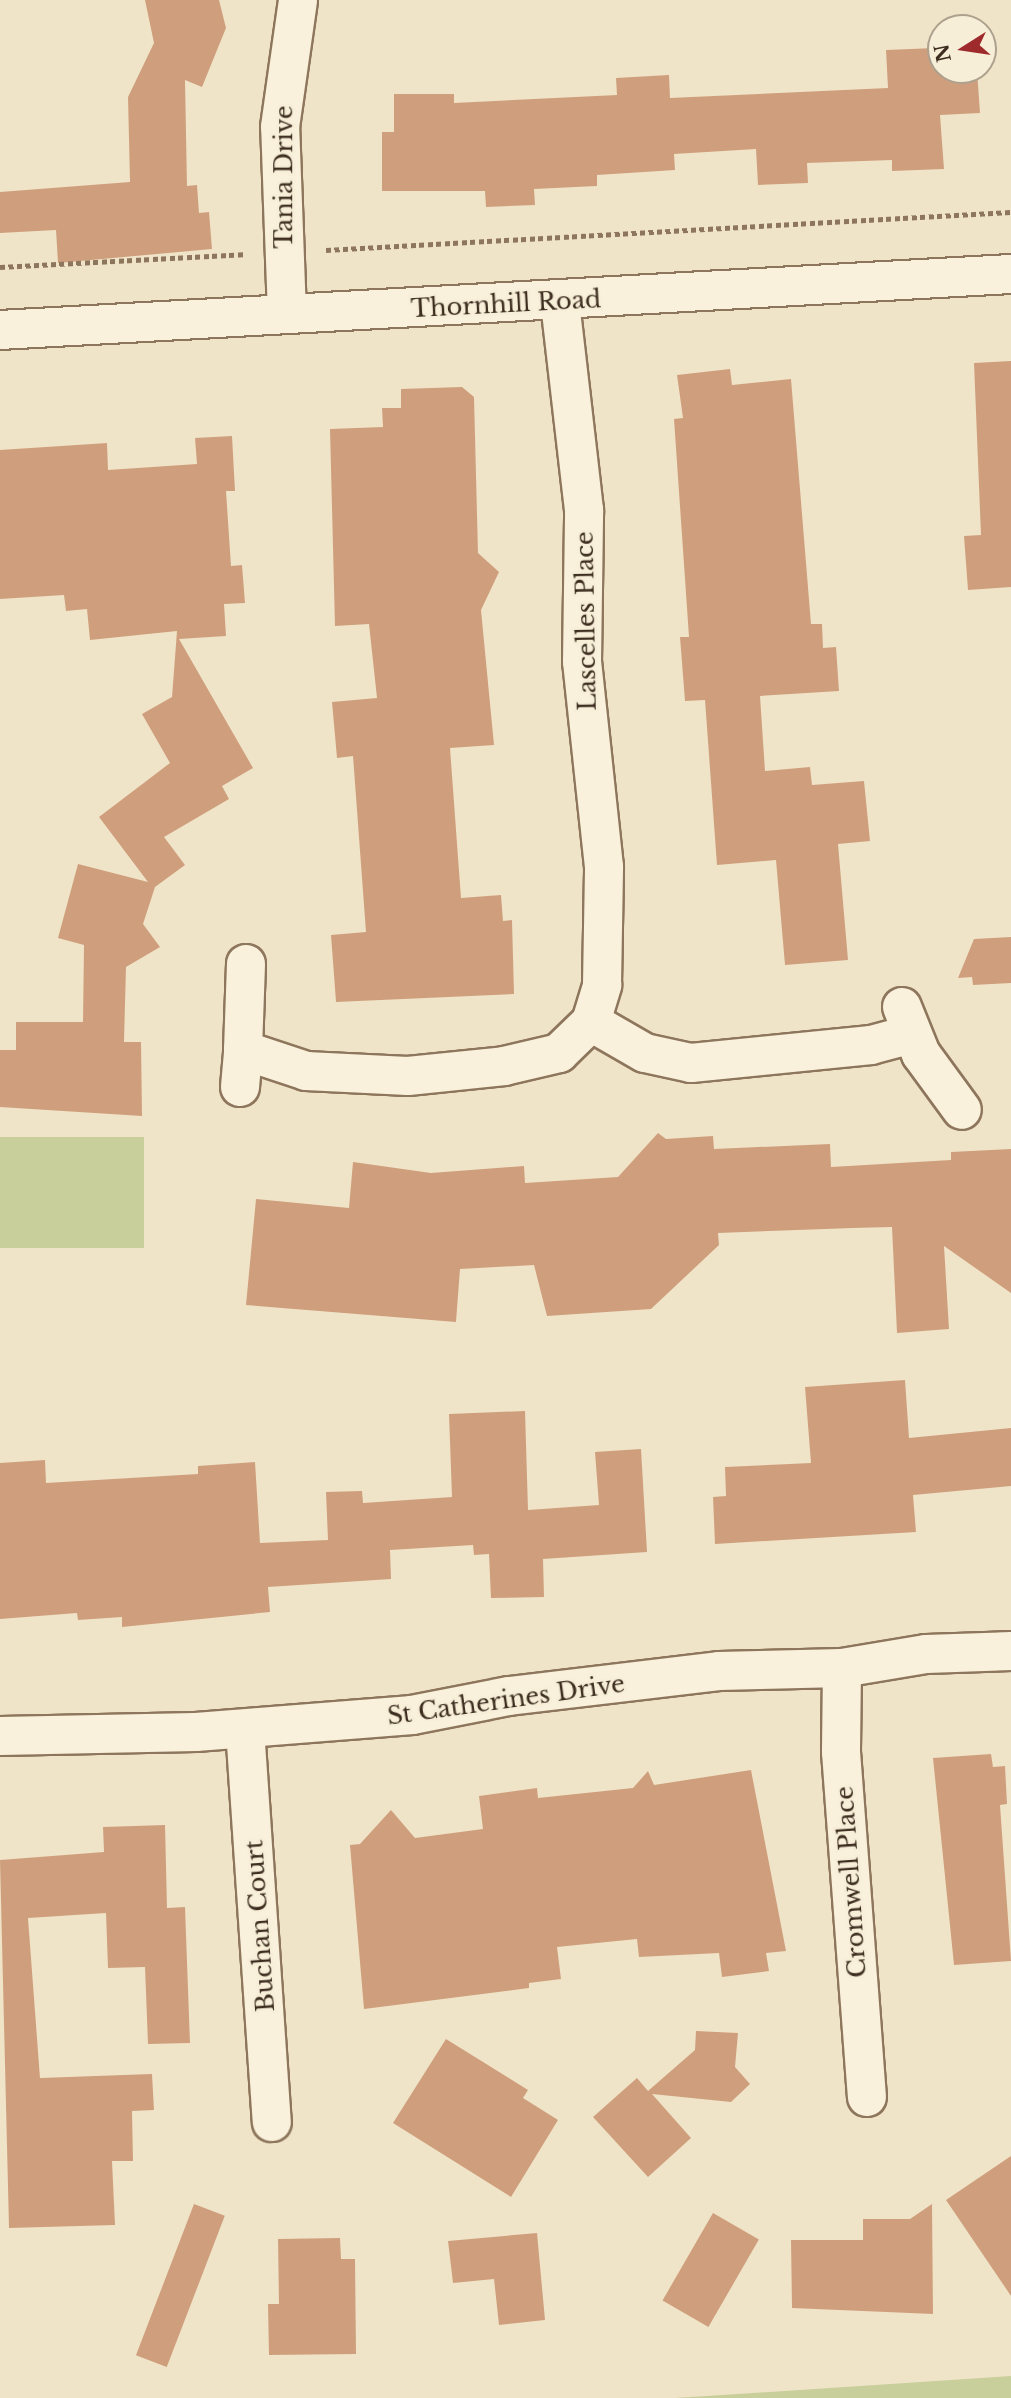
<!DOCTYPE html>
<style>
body{margin:0}
#map{position:relative;width:1011px;height:2398px;overflow:hidden;background:#f0e4c8;font-family:"Libre Baskerville",serif}
div>[style]{position:absolute}
.green>*{inset:0;background:#c9cf9b;transform-origin:0 0}
.building>*{inset:0;background:#cf9f7d;transform-origin:0 0}
.path>*{height:4.5px;margin-top:-2.25px;transform-origin:0;background:repeating-linear-gradient(90deg,#8d765c 0 5px,transparent 0 8.5px)}
.roads{filter:drop-shadow(2px 0 #8d765c) drop-shadow(-2px 0 #8d765c) drop-shadow(0 2px #8d765c) drop-shadow(0 -2px #8d765c)}
.minor>*{height:38px;margin:-19px;padding:0 19px;transform-origin:19px;border-radius:19px;background:#faf1dc}
span{translate:-50% -50%;white-space:nowrap;text-align:center;line-height:1.15;-webkit-text-stroke:5px #f7eed8;paint-order:stroke}
.street-label{font-size:24px;color:#3d2e20}
.north{position:absolute;left:927px;top:14px;width:70px;height:70px;box-sizing:border-box;background:#f7eed8;border:2px solid #ada18e;border-radius:50%;rotate:258deg;font-size:19px;font-weight:700;line-height:28px;text-align:center;color:#3d2e20}
.north::after{content:'';display:block;margin:auto;width:24px;height:32px;background:#9e2a2b;clip-path:polygon(50% 0,100% 100%,50% 72%,0 100%)}
</style>
<div id="map">
<div class="green">
<i style="left:144px;top:1137px;width:111px;height:144px;rotate:90deg"></i>
<i style="clip-path:polygon(1011px 2376px,1011px 2398px,674px 2398px,707px 2396px)"></i>
</div>
<div class="building">
<i style="clip-path:polygon(145px 0,219px 0,226px 28px,202px 87px,185px 80px,187px 186px,197px 185px,199px 213px,209px 212px,212px 249px,58px 263px,56px 230px,0 233px,0 192px,130px 182px,128px 97px,154px 43px)"></i>
<i style="clip-path:polygon(935px 48px,941px 70px,977px 70px,980px 113px,940px 115px,944px 169px,892px 171px,892px 160px,807px 163px,808px 183px,758px 185px,756px 149px,674px 154px,675px 170px,597px 175px,597px 186px,534px 189px,535px 205px,486px 207px,485px 191px,382px 191px,382px 132px,394px 132px,394px 94px,454px 94px,454px 103px,617px 95px,616px 78px,669px 75px,670px 98px,888px 88px,886px 50px)"></i>
<i style="clip-path:polygon(1011px 361px,1011px 587px,968px 590px,964px 536px,981px 535px,974px 363px)"></i>
<i style="clip-path:polygon(730px 369px,732px 385px,791px 379px,811px 624px,822px 624px,823px 648px,836px 647px,839px 691px,760px 696px,765px 771px,810px 767px,812px 785px,864px 781px,870px 841px,838px 844px,848px 960px,785px 965px,776px 860px,717px 865px,705px 700px,685px 701px,680px 637px,689px 637px,674px 419px,683px 418px,677px 375px)"></i>
<i style="clip-path:polygon(462px 387px,474px 397px,478px 553px,499px 572px,481px 610px,494px 745px,450px 748px,461px 898px,501px 895px,503px 921px,512px 920px,514px 994px,336px 1002px,331px 935px,366px 932px,353px 756px,337px 758px,332px 702px,377px 698px,369px 624px,335px 626px,330px 429px,383px 427px,382px 408px,401px 408px,401px 389px)"></i>
<i style="clip-path:polygon(232px 436px,235px 491px,226px 491px,231px 566px,242px 565px,245px 603px,224px 604px,226px 636px,179px 639px,253px 768px,222px 786px,229px 799px,164px 837px,185px 865px,155px 887px,143px 924px,160px 947px,126px 967px,124px 1042px,141px 1042px,142px 1116px,0 1107px,0 1050px,16px 1050px,16px 1022px,83px 1022px,84px 945px,58px 938px,78px 864px,148px 882px,99px 817px,170px 763px,142px 714px,172px 697px,177px 631px,90px 640px,87px 609px,66px 611px,64px 595px,0 599px,0 450px,107px 443px,108px 470px,197px 464px,195px 438px)"></i>
<i style="clip-path:polygon(1011px 937px,1011px 983px,973px 985px,972px 977px,958px 978px,974px 939px)"></i>
<i style="clip-path:polygon(658px 1133px,666px 1139px,713px 1136px,714px 1149px,830px 1144px,831px 1167px,951px 1160px,951px 1152px,1011px 1149px,1011px 1293px,944px 1246px,949px 1329px,897px 1333px,892px 1227px,853px 1228px,718px 1233px,719px 1245px,651px 1309px,547px 1316px,534px 1265px,460px 1269px,456px 1322px,246px 1305px,256px 1199px,349px 1208px,353px 1162px,431px 1173px,524px 1166px,525px 1183px,618px 1177px)"></i>
<i style="clip-path:polygon(905px 1380px,909px 1438px,1011px 1428px,1011px 1486px,913px 1495px,916px 1532px,715px 1544px,713px 1497px,726px 1496px,725px 1467px,811px 1463px,805px 1387px)"></i>
<i style="clip-path:polygon(525px 1411px,528px 1510px,599px 1505px,595px 1452px,641px 1449px,647px 1552px,543px 1559px,544px 1597px,491px 1598px,489px 1554px,474px 1555px,473px 1545px,390px 1550px,391px 1579px,268px 1587px,270px 1612px,122px 1627px,122px 1617px,78px 1620px,77px 1613px,0 1619px,0 1463px,45px 1460px,46px 1483px,198px 1474px,198px 1466px,255px 1462px,260px 1543px,328px 1540px,326px 1492px,362px 1491px,363px 1503px,452px 1497px,449px 1414px)"></i>
<i style="clip-path:polygon(991px 1754px,993px 1767px,1005px 1766px,1007px 1804px,1000px 1805px,1011px 1961px,954px 1965px,933px 1758px)"></i>
<i style="clip-path:polygon(751px 1770px,786px 1951px,766px 1953px,769px 1971px,722px 1977px,719px 1953px,639px 1957px,637px 1939px,557px 1947px,561px 1979px,529px 1983px,529px 1988px,364px 2009px,350px 1845px,360px 1844px,391px 1810px,415px 1838px,483px 1829px,479px 1796px,537px 1788px,538px 1798px,633px 1788px,648px 1771px,654px 1785px)"></i>
<i style="clip-path:polygon(165px 1825px,167px 1908px,185px 1907px,190px 2043px,148px 2044px,145px 1967px,108px 1968px,106px 1913px,28px 1918px,40px 2078px,152px 2074px,154px 2110px,132px 2111px,133px 2161px,112px 2161px,115px 2225px,9px 2228px,0 1860px,104px 1852px,103px 1827px)"></i>
<i style="clip-path:polygon(696px 2031px,738px 2033px,735px 2067px,750px 2084px,731px 2102px,652px 2094px,691px 2138px,648px 2177px,593px 2117px,637px 2078px,648px 2091px,695px 2050px)"></i>
<i style="clip-path:polygon(446px 2039px,528px 2090px,523px 2098px,558px 2120px,511px 2197px,393px 2123px)"></i>
<i style="clip-path:polygon(1011px 2156px,1011px 2296px,946px 2200px)"></i>
<i style="left:194px;top:2204px;width:33px;height:162px;rotate:21deg"></i>
<i style="clip-path:polygon(932px 2204px,933px 2314px,792px 2308px,791px 2240px,863px 2240px,863px 2219px,910px 2219px)"></i>
<i style="left:713px;top:2213px;width:53px;height:101px;rotate:30deg"></i>
<i style="clip-path:polygon(537px 2233px,545px 2320px,499px 2325px,494px 2279px,453px 2283px,448px 2241px)"></i>
<i style="clip-path:polygon(340px 2238px,341px 2259px,355px 2259px,356px 2354px,269px 2355px,268px 2304px,279px 2304px,278px 2239px)"></i>
</div>
<div class="path">
<i style="left:326px;top:250px;width:686px;rotate:-3.18deg"></i>
<i style="left:0;top:267px;width:244px;rotate:-3deg"></i>
</div>
<div class="roads">
<div class="minor">
<i style="left:287px;top:314px;width:187px;rotate:-92.1deg"></i>
<i style="left:280px;top:127px;width:128px;rotate:-81.9deg"></i>
<i style="left:0;top:330px;width:1013px;rotate:-3.17deg"></i>
<i style="left:246px;top:964px;width:86px;rotate:92deg"></i>
<i style="left:243px;top:1050px;width:66px;rotate:18.4deg"></i>
<i style="left:306px;top:1071px;width:102px;rotate:2.8deg"></i>
<i style="left:408px;top:1076px;width:97px;rotate:-5.9deg"></i>
<i style="left:504px;top:1066px;width:57px;rotate:-13.3deg"></i>
<i style="left:559px;top:1053px;width:45px;rotate:-44.1deg"></i>
<i style="left:591px;top:1022px;width:39px;rotate:-73deg"></i>
<i style="left:602px;top:985px;width:118px;rotate:-89deg"></i>
<i style="left:604px;top:867px;width:206px;rotate:-96.1deg"></i>
<i style="left:582px;top:662px;width:152px;rotate:-89.2deg"></i>
<i style="left:584px;top:510px;width:209px;rotate:-96.6deg"></i>
<i style="left:902px;top:1007px;width:51px;rotate:68deg"></i>
<i style="left:921px;top:1054px;width:69px;rotate:53.8deg"></i>
<i style="left:591px;top:1022px;width:62px;rotate:29.9deg"></i>
<i style="left:645px;top:1053px;width:47px;rotate:12.3deg"></i>
<i style="left:691px;top:1063px;width:181px;rotate:-5.7deg"></i>
<i style="left:871px;top:1045px;width:42px;rotate:-15deg"></i>
<i style="left:240px;top:1087px;width:37px;rotate:-85deg"></i>
<i style="left:842px;top:1668px;width:84px;rotate:90.7deg"></i>
<i style="left:841px;top:1752px;width:346px;rotate:85.7deg"></i>
<i style="left:245px;top:1729px;width:394px;rotate:86.1deg"></i>
<i style="left:0;top:1736px;width:196px;rotate:-1.2deg"></i>
<i style="left:196px;top:1732px;width:217px;rotate:-4.5deg"></i>
<i style="left:412px;top:1715px;width:99px;rotate:-11.1deg"></i>
<i style="left:509px;top:1696px;width:211px;rotate:-6.8deg"></i>
<i style="left:719px;top:1671px;width:123px;rotate:-1.4deg"></i>
<i style="left:842px;top:1668px;width:85px;rotate:-9.5deg"></i>
<i style="left:926px;top:1654px;width:85px;rotate:-2deg"></i>
</div>
</div>
<div class="street-label">
<span style="left:284px;top:177px;rotate:-90deg">Tania Drive</span>
<span style="left:506px;top:304px;rotate:-3deg">Thornhill Road</span>
<span style="left:586px;top:621px;rotate:-91deg">Lascelles Place</span>
<span style="left:506px;top:1700px;rotate:-8deg">St Catherines Drive</span>
<span style="left:851px;top:1882px;rotate:-94deg">Cromwell Place</span>
<span style="left:260px;top:1926px;rotate:-94deg">Buchan Court</span>
</div>
<div class="north">N</div>
</div>
